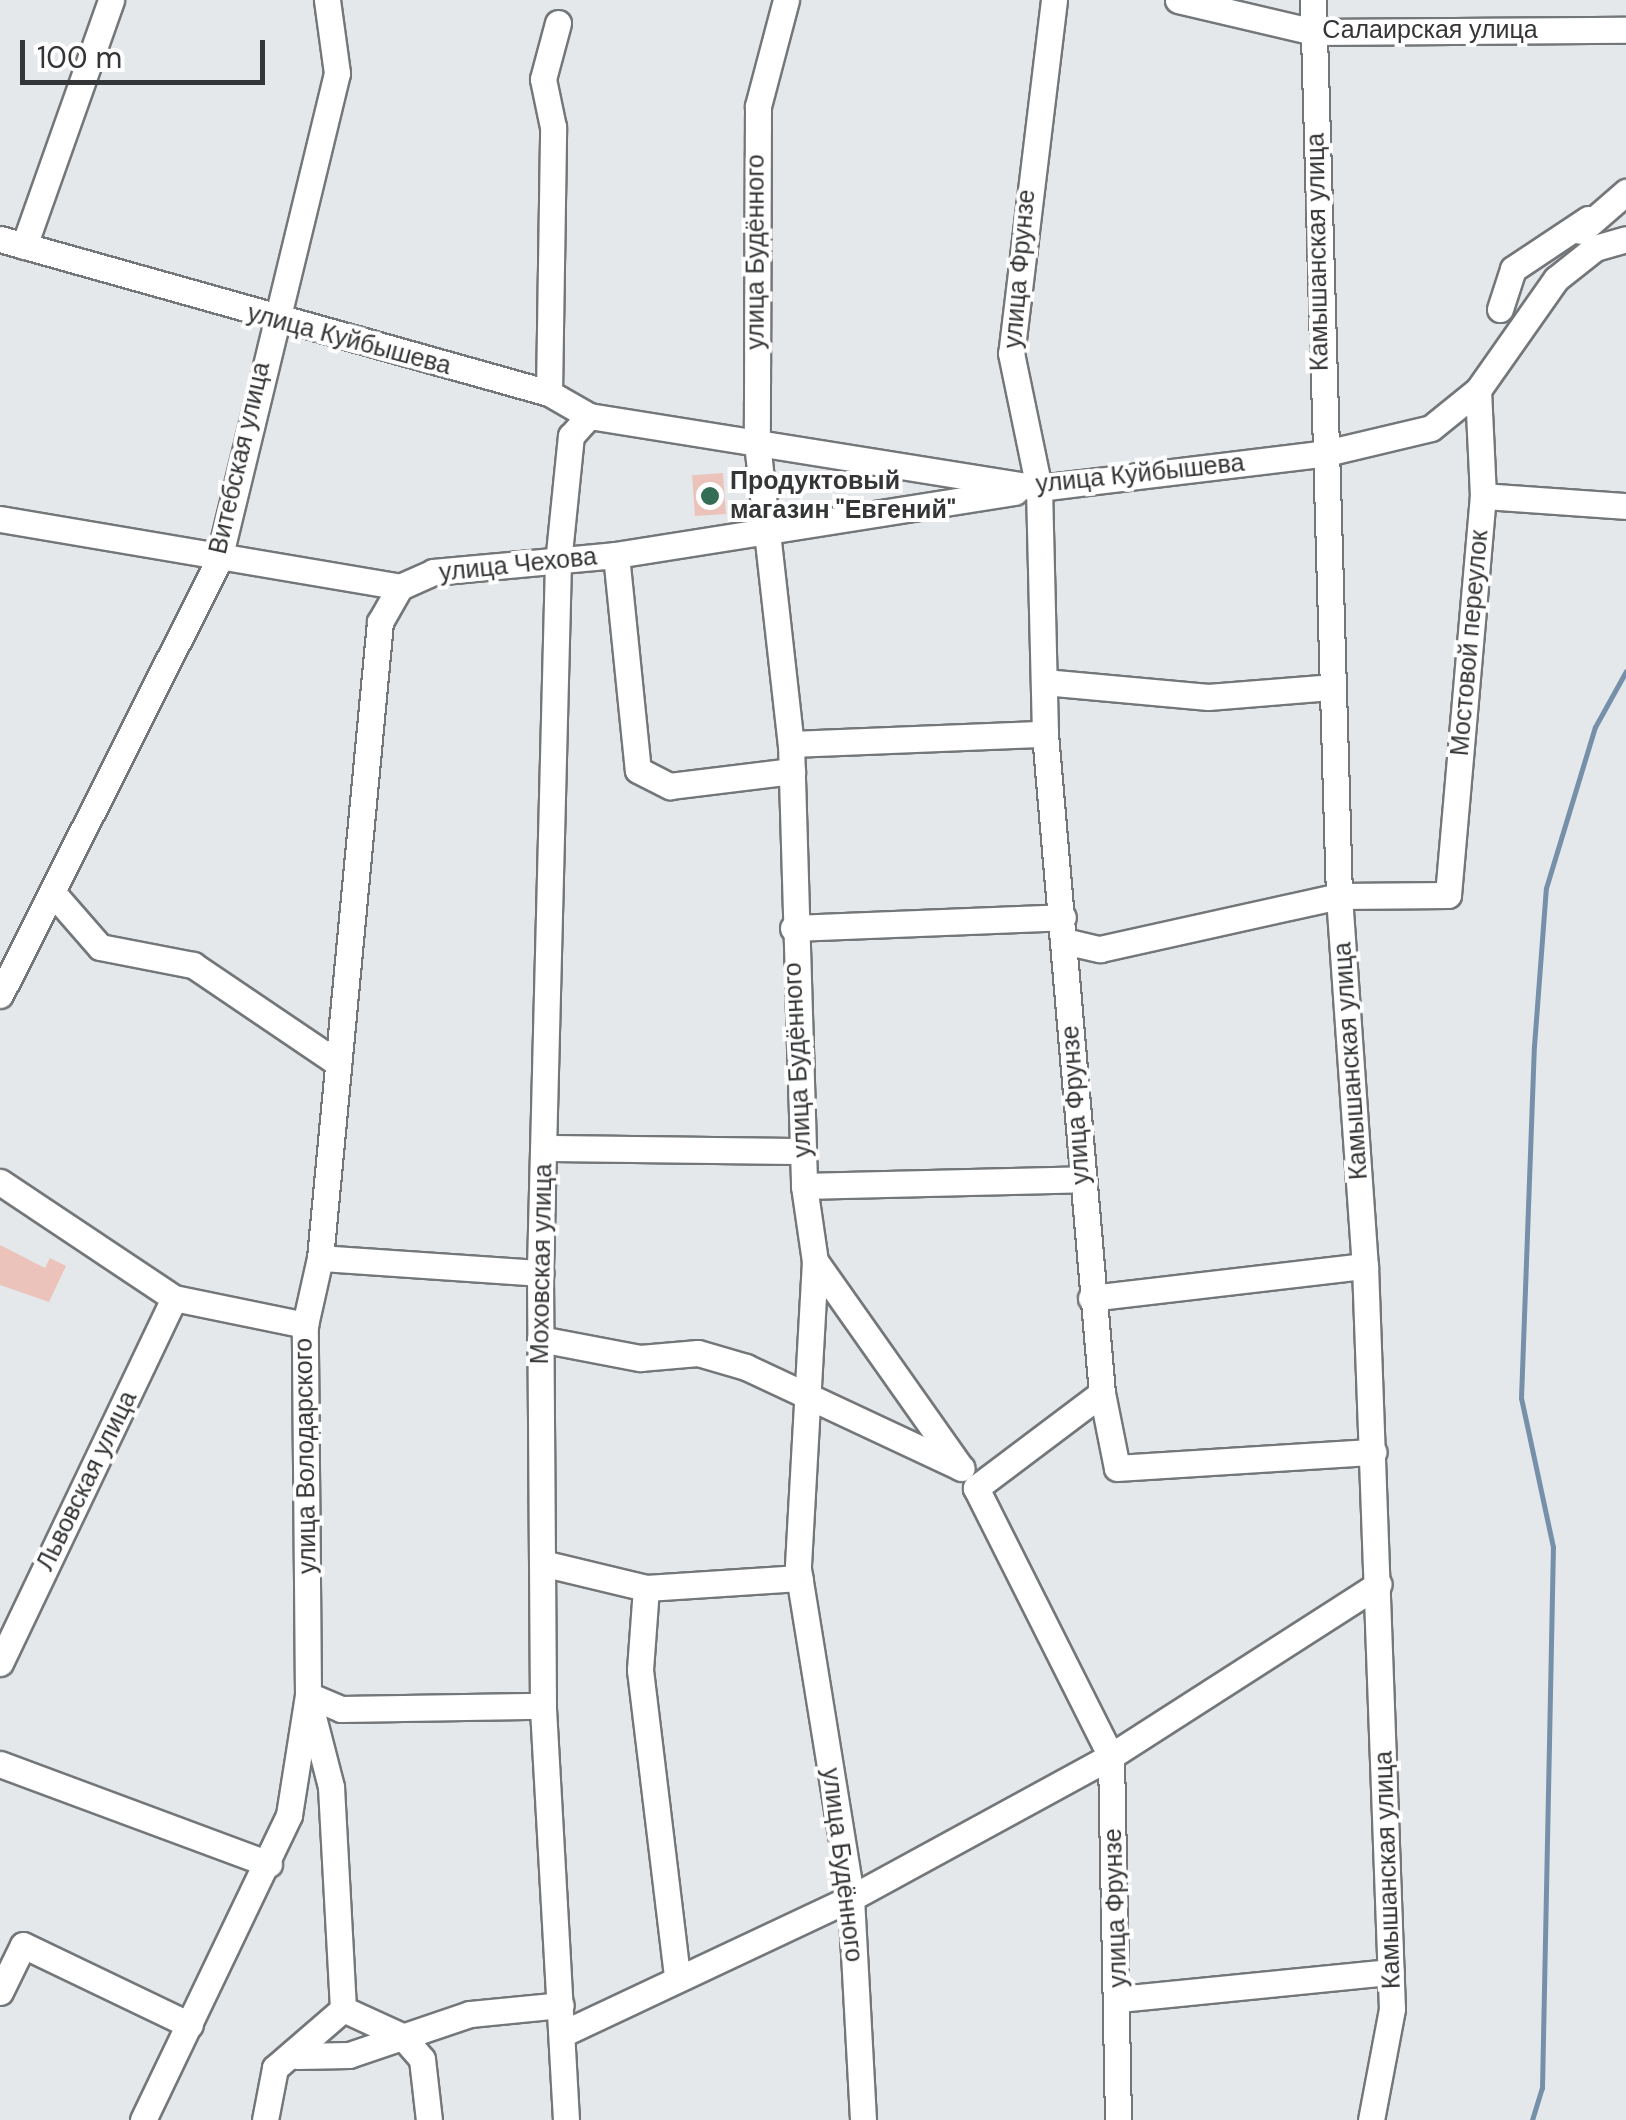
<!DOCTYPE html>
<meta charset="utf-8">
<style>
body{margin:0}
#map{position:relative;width:1626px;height:2120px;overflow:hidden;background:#e5e8eb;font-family:"DM Sans",sans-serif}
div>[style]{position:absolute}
.stream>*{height:5px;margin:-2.5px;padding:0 2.5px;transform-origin:2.5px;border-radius:2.5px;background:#7690a9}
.building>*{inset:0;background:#ebc3ba;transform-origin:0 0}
.roads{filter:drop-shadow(2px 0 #747779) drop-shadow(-2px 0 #747779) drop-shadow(0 2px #747779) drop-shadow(0 -2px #747779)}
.minor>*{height:25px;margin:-12.5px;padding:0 12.5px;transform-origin:12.5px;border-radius:12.5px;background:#fff}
.dots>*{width:28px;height:28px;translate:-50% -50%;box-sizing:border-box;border:5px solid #fff;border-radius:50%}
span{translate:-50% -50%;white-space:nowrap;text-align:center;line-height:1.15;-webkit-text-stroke:8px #fff;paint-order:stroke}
.street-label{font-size:25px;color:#343536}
.poi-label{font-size:25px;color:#343536;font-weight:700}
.left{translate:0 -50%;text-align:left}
.scale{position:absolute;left:20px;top:40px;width:245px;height:45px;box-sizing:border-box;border:5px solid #343536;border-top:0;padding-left:12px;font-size:30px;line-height:35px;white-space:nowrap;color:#343536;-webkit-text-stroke:8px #fff;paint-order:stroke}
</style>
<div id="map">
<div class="stream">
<i style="left:1532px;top:2120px;width:34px;rotate:-73deg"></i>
<i style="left:1542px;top:2088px;width:541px;rotate:-88.84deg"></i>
<i style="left:1553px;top:1547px;width:152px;rotate:-102.1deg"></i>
<i style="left:1521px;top:1398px;width:352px;rotate:-87.9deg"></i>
<i style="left:1534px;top:1046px;width:158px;rotate:-85.7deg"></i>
<i style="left:1546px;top:888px;width:168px;rotate:-73.1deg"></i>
<i style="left:1595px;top:727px;width:64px;rotate:-61deg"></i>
</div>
<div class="building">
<i style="left:723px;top:473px;width:41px;height:31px;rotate:86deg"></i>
<i style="clip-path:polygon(0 1245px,45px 1268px,50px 1258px,66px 1266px,49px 1302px,0 1285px)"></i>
</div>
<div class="roads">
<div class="minor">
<i style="left:786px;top:0;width:110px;rotate:104.8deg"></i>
<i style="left:758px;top:106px;width:337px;rotate:90.2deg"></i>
<i style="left:757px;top:443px;width:303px;rotate:83.6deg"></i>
<i style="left:791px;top:744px;width:442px;rotate:88.3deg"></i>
<i style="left:804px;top:1186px;width:76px;rotate:81.7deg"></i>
<i style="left:815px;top:1261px;width:308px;rotate:93.2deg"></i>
<i style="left:798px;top:1569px;width:333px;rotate:80.8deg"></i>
<i style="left:851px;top:1898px;width:222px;rotate:86.9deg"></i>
<i style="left:1054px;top:0;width:356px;rotate:96.9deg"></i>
<i style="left:1011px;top:353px;width:138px;rotate:78.3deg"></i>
<i style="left:1039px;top:488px;width:246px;rotate:88.6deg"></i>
<i style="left:1045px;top:734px;width:661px;rotate:85.06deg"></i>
<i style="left:1102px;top:1393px;width:158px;rotate:143deg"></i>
<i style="left:976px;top:1488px;width:300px;rotate:63.3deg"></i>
<i style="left:1111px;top:1756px;width:364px;rotate:88.9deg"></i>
<i style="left:1178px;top:0;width:140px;rotate:13.2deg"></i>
<i style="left:1314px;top:32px;width:312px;rotate:-0.4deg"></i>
<i style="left:1313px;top:0;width:896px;rotate:88.34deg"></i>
<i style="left:1339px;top:896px;width:371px;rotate:86deg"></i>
<i style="left:1365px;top:1266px;width:743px;rotate:87.92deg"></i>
<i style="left:1392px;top:2009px;width:113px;rotate:100.7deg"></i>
<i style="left:1581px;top:231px;width:60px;rotate:-40.9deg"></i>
<i style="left:0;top:239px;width:570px;rotate:15.67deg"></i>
<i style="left:549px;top:393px;width:46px;rotate:29.9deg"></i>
<i style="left:589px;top:416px;width:456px;rotate:9.1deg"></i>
<i style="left:1039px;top:488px;width:285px;rotate:-6.9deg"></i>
<i style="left:1322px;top:454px;width:112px;rotate:-13.4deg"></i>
<i style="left:1431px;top:428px;width:60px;rotate:-39deg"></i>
<i style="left:1478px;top:390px;width:136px;rotate:-54.9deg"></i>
<i style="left:1556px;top:279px;width:50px;rotate:-38.5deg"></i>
<i style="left:1595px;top:248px;width:32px;rotate:-16deg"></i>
<i style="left:24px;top:246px;width:261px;rotate:-70.5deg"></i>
<i style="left:1500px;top:309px;width:42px;rotate:-72deg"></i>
<i style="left:1513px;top:269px;width:90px;rotate:-33.7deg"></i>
<i style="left:549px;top:393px;width:266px;rotate:-89.1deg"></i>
<i style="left:553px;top:127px;width:49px;rotate:-101.8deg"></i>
<i style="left:543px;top:79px;width:58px;rotate:-75deg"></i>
<i style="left:1483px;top:496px;width:143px;rotate:4deg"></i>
<i style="left:0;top:519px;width:406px;rotate:9.6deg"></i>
<i style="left:400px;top:587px;width:36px;rotate:-24deg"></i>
<i style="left:433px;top:572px;width:184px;rotate:-5.3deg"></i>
<i style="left:616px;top:555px;width:404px;rotate:-9deg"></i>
<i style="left:616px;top:555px;width:216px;rotate:84.2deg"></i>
<i style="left:638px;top:770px;width:36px;rotate:27deg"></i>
<i style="left:670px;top:786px;width:123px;rotate:-7deg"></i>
<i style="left:1044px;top:682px;width:165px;rotate:5.2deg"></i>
<i style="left:1208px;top:697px;width:123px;rotate:-4.6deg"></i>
<i style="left:791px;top:744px;width:254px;rotate:-2.3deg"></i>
<i style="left:52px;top:892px;width:73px;rotate:48.9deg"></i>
<i style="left:100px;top:947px;width:95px;rotate:11deg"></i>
<i style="left:193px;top:965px;width:175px;rotate:34.1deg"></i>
<i style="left:793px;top:928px;width:270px;rotate:-2.3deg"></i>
<i style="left:1064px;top:941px;width:37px;rotate:13deg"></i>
<i style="left:1100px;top:949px;width:245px;rotate:-12.5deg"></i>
<i style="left:1339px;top:896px;width:109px;rotate:-0.5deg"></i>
<i style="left:1448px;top:895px;width:401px;rotate:-85deg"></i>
<i style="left:1483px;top:496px;width:106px;rotate:-92.7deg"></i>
<i style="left:0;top:995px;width:488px;rotate:-63.3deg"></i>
<i style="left:219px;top:559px;width:500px;rotate:-76.35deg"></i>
<i style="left:337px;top:73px;width:74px;rotate:-97.8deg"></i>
<i style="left:544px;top:1148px;width:258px;rotate:0.7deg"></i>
<i style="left:0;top:1182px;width:209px;rotate:33.7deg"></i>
<i style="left:174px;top:1298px;width:134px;rotate:11.6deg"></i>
<i style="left:804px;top:1186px;width:278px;rotate:-1.4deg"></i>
<i style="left:320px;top:1258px;width:221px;rotate:3.9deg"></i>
<i style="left:815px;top:1261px;width:253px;rotate:54.8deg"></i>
<i style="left:1091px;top:1298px;width:276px;rotate:-6.7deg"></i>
<i style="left:540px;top:1339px;width:102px;rotate:10.8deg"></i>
<i style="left:640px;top:1358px;width:58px;rotate:-4.9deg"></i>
<i style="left:698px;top:1353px;width:50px;rotate:16.3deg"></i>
<i style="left:746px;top:1367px;width:238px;rotate:25.1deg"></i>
<i style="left:1102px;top:1393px;width:76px;rotate:78.7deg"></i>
<i style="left:1117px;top:1468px;width:257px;rotate:-3.6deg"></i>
<i style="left:542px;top:1563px;width:107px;rotate:13.5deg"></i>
<i style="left:646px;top:1588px;width:154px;rotate:-3.7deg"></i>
<i style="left:646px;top:1588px;width:82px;rotate:94.2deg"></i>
<i style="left:640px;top:1670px;width:309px;rotate:83.1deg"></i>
<i style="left:0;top:1663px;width:404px;rotate:-64.5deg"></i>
<i style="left:308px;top:1695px;width:36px;rotate:23deg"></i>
<i style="left:341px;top:1709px;width:202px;rotate:-0.9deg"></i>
<i style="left:311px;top:1709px;width:81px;rotate:75.6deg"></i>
<i style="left:331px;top:1787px;width:222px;rotate:86.9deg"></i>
<i style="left:343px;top:2009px;width:65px;rotate:24.6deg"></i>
<i style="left:402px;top:2036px;width:30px;rotate:49deg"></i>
<i style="left:422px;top:2059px;width:61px;rotate:83.5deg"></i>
<i style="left:0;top:1764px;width:287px;rotate:20.4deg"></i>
<i style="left:0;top:1992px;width:52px;rotate:-63.9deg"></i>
<i style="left:23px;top:1945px;width:185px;rotate:25.6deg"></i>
<i style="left:1119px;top:1999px;width:273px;rotate:-5.7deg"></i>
<i style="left:564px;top:2033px;width:317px;rotate:-25.2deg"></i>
<i style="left:851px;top:1898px;width:296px;rotate:-28.6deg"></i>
<i style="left:1111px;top:1756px;width:318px;rotate:-32.7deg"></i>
<i style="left:297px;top:2056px;width:52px;rotate:-1.1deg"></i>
<i style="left:349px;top:2055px;width:128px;rotate:-18.7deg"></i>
<i style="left:470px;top:2014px;width:91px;rotate:-5.6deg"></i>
<i style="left:143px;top:2120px;width:338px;rotate:-64.4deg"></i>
<i style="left:289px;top:1815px;width:121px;rotate:-81deg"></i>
<i style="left:308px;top:1695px;width:370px;rotate:-90.5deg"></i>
<i style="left:305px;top:1325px;width:69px;rotate:-77.4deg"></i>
<i style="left:320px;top:1258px;width:639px;rotate:-84.61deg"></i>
<i style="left:380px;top:622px;width:40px;rotate:-60.3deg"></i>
<i style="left:265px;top:2120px;width:53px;rotate:-79.1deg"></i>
<i style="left:275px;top:2068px;width:90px;rotate:-40.9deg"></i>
<i style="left:566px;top:2120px;width:415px;rotate:-93.2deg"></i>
<i style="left:543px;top:1706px;width:438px;rotate:-90.4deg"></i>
<i style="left:540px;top:1268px;width:705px;rotate:-88.54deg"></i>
<i style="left:558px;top:563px;width:128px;rotate:-84.2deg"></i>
<i style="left:571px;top:436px;width:27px;rotate:-48deg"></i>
</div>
</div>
<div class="dots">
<i style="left:710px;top:496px;background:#336d56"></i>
</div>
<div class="street-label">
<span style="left:1430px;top:30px">Салаирская улица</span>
<span style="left:756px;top:252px;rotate:-90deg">улица Будённого</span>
<span style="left:1318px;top:252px;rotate:-91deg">Камышанская улица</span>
<span style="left:1020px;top:269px;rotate:-85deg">улица Фрунзе</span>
<span style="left:349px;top:340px;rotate:15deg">улица Куйбышева</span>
<span style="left:240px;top:458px;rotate:-77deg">Витебская улица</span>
<span style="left:1140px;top:474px;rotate:-6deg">улица Куйбышева</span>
<span style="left:518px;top:565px;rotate:-6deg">улица Чехова</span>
<span style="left:1470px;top:643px;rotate:-85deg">Мостовой переулок</span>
<span style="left:798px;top:1060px;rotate:-93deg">улица Будённого</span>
<span style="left:1351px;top:1061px;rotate:-94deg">Камышанская улица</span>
<span style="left:1076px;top:1105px;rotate:-94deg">улица Фрунзе</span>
<span style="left:542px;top:1264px;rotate:-89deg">Моховская улица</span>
<span style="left:306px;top:1456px;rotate:-91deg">улица Володарского</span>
<span style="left:87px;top:1481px;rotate:-64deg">Львовская улица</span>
<span style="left:842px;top:1865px;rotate:83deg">улица Будённого</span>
<span style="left:1388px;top:1870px;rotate:-92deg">Камышанская улица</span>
<span style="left:1116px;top:1908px;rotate:-92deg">улица Фрунзе</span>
</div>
<div class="poi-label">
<span class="left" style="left:730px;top:496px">Продуктовый<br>магазин "Евгений"</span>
</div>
<div class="scale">100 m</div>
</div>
